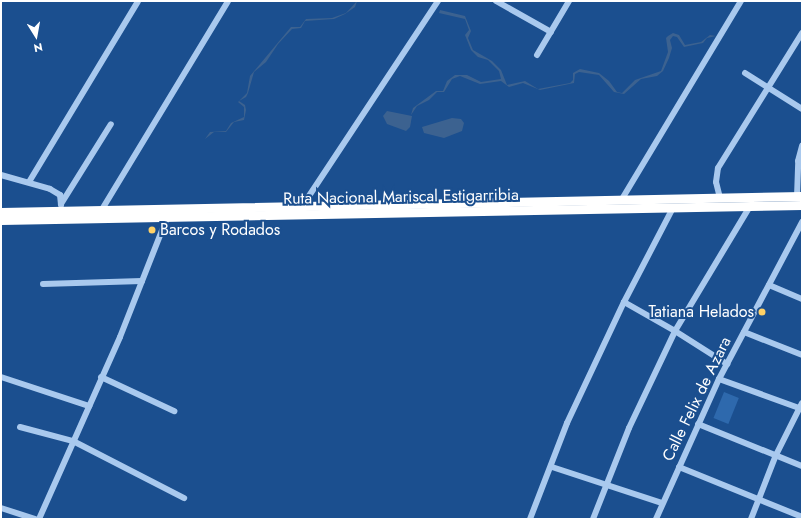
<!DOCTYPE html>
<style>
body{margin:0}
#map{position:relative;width:803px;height:520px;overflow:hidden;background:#1b4f8f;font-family:Jost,sans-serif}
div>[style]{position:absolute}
.green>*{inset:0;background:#2e69ad;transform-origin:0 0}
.water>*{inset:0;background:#3c6290}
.minor>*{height:6px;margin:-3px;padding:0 3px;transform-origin:3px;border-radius:3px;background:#a9c9ee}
.highway>*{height:9px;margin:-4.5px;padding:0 4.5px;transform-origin:4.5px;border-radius:4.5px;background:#fff}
.dots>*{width:11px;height:11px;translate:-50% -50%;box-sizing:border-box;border:2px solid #1b4f8f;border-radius:50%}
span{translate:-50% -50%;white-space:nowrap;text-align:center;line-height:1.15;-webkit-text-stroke:4px #1b4f8f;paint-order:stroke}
.street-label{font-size:16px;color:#fff}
.poi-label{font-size:16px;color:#fff}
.left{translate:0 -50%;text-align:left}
.right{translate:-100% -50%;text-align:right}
.frame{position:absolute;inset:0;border:2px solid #fff;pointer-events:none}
.north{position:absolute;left:16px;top:16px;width:40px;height:40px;-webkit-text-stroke:3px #1b4f8f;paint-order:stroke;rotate:169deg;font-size:11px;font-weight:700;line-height:16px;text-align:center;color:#fff}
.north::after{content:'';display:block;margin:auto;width:14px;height:18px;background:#fff;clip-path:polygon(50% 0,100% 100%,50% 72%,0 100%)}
</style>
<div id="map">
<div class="green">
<i style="left:724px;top:392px;width:16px;height:28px;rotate:22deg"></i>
</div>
<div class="water">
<i style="clip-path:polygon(357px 1px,355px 7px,345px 14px,334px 19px,305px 21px,301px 28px,292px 29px,278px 44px,266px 62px,254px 72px,248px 93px,246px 97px,239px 101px,245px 105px,246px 110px,244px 120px,234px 122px,226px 132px,214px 132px,205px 139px,210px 132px,226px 131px,231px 123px,244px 117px,244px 107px,238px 102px,247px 93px,250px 76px,291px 27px,300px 27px,306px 19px,332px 18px,346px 13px)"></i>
<i style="clip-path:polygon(440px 10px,465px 16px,471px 31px,468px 38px,473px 50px,492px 61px,501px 70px,507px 85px,525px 81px,538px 89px,570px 83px,573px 80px,573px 73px,580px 69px,599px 73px,609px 81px,617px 92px,622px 93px,635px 80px,661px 71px,668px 52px,666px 38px,668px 36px,673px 33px,679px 35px,685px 45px,701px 42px,710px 35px,716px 36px,707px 38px,703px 43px,684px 47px,677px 37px,673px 36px,670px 40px,672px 48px,669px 58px,663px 71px,657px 76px,641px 79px,624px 94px,614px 92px,599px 75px,579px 72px,575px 74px,574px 83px,540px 90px,523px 83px,509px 87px,501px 81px,480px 84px,460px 76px,452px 79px,444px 92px,437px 92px,429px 100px,417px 106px,411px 115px,413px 108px,436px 91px,443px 91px,447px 81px,455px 75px,467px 75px,481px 82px,501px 79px,499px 71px,488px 60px,478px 57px,471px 50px,465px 35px,469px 30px,465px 19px,439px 13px)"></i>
<i style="clip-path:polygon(387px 111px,412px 116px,410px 127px,406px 131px,387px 124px,383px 116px)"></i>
<i style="clip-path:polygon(452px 118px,461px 119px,464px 123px,462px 131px,444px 138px,424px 133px,422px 127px)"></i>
</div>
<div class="minor">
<i style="left:496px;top:1px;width:63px;rotate:29.4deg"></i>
<i style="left:537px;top:55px;width:63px;rotate:-59.3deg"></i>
<i style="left:745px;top:73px;width:67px;rotate:32.3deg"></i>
<i style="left:1px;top:175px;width:51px;rotate:15.9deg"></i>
<i style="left:50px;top:189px;width:12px;rotate:31deg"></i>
<i style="left:60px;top:195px;width:10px;rotate:84deg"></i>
<i style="left:29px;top:182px;width:211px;rotate:-58.9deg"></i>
<i style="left:797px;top:197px;width:36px;rotate:-88deg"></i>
<i style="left:798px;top:161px;width:16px;rotate:-75deg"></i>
<i style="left:720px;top:198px;width:16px;rotate:-104deg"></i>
<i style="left:716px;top:182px;width:14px;rotate:-82deg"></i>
<i style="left:718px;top:168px;width:159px;rotate:-58.1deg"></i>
<i style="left:622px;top:199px;width:231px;rotate:-59deg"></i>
<i style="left:61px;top:204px;width:94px;rotate:-58deg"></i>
<i style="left:303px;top:205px;width:245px;rotate:-56.5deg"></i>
<i style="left:101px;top:211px;width:245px;rotate:-58.8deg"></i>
<i style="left:43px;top:284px;width:99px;rotate:-1.7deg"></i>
<i style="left:769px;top:285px;width:36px;rotate:23deg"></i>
<i style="left:624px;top:302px;width:59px;rotate:29.6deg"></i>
<i style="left:675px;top:331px;width:62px;rotate:32.4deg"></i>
<i style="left:744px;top:332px;width:62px;rotate:21.6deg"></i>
<i style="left:1px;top:377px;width:93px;rotate:18.2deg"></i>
<i style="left:101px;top:377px;width:81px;rotate:25deg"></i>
<i style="left:719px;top:379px;width:88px;rotate:19.9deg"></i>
<i style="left:698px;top:424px;width:112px;rotate:22deg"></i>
<i style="left:20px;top:427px;width:55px;rotate:14.8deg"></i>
<i style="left:73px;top:441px;width:125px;rotate:27.2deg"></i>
<i style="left:552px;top:467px;width:116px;rotate:18.1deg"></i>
<i style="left:679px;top:467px;width:133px;rotate:22.1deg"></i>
<i style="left:1px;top:508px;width:36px;rotate:18deg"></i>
<i style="left:39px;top:519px;width:199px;rotate:-66deg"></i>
<i style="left:120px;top:337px;width:131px;rotate:-68.5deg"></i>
<i style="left:530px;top:519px;width:103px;rotate:-68.9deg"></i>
<i style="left:567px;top:423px;width:134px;rotate:-64.8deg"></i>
<i style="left:624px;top:302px;width:106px;rotate:-62.5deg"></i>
<i style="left:593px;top:519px;width:98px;rotate:-68.4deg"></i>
<i style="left:629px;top:428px;width:107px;rotate:-64.6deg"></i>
<i style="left:675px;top:331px;width:146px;rotate:-59deg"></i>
<i style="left:656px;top:519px;width:154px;rotate:-65.8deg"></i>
<i style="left:719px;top:379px;width:178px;rotate:-62.1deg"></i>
<i style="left:751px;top:519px;width:69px;rotate:-68.7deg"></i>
<i style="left:776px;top:455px;width:58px;rotate:-63.4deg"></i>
</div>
<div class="highway">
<i style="left:1px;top:212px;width:801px;rotate:-1.14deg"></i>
<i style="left:1px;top:220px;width:801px;rotate:-1.07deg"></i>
</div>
<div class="dots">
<i style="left:152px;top:230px;background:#ffd166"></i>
<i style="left:762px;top:312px;background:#ffd166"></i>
</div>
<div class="street-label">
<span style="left:401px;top:197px;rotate:-1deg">Ruta Nacional Mariscal Estigarribia</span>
<span style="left:697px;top:399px;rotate:-64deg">Calle Felix de Azara</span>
</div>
<div class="poi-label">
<span class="left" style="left:160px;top:230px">Barcos y Rodados</span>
<span class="right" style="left:754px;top:312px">Tatiana Helados</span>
</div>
<div class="frame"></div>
<div class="north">N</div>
</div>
